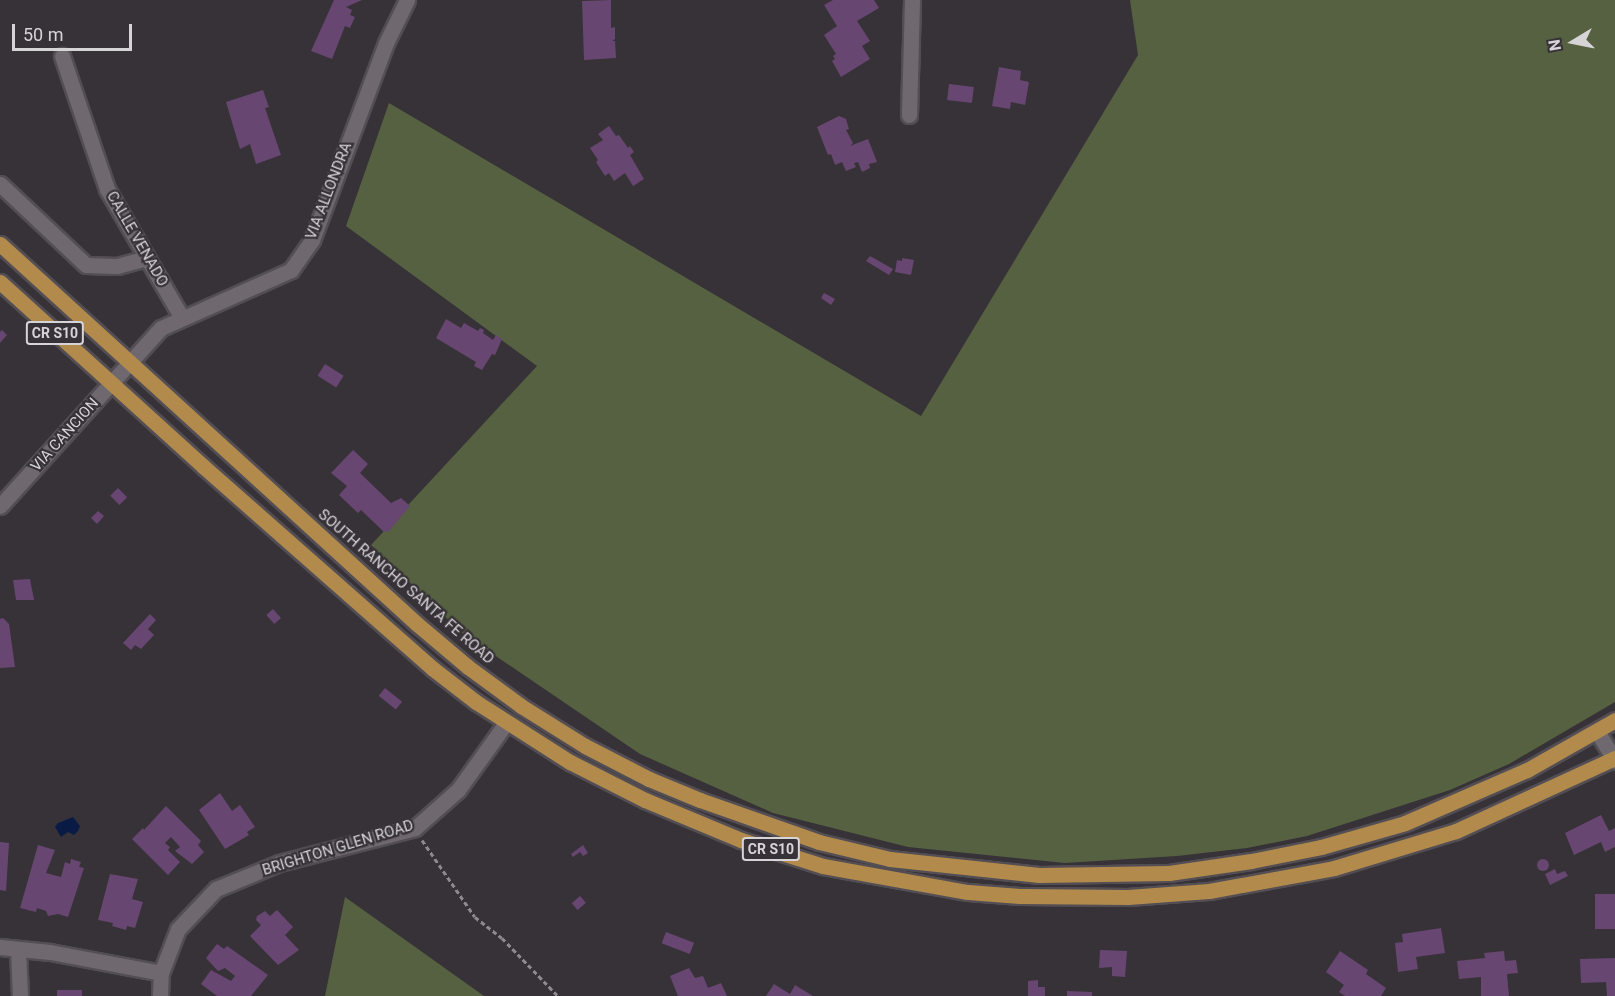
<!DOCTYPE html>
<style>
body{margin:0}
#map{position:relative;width:1615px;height:996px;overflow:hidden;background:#373237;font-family:Roboto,sans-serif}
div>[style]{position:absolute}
.green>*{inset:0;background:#556141}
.water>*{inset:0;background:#091b44}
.building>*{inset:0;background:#684672;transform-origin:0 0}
.round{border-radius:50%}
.path>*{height:3px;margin-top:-1.5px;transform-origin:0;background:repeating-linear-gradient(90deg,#8e8a8e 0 4.5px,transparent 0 7.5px)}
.roads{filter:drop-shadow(2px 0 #534e53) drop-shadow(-2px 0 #534e53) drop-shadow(0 2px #534e53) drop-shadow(0 -2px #534e53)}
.minor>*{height:15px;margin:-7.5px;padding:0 7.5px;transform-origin:7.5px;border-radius:7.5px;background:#6f696f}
.major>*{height:15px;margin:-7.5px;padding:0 7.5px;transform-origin:7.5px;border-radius:7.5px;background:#b28b4c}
span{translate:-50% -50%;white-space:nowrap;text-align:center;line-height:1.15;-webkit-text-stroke:4.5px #373237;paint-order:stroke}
.shield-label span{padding:2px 4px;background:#373237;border:2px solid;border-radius:4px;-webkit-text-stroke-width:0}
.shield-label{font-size:14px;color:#d7d4d7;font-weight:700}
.street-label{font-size:15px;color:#d7d4d7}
.north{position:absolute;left:1543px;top:12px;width:60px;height:60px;-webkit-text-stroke:4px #373237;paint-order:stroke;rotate:260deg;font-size:16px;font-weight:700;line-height:24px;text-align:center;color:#d7d4d7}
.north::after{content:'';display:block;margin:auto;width:21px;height:27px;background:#d7d4d7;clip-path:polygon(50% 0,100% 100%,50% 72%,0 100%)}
.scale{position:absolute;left:12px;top:24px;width:120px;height:27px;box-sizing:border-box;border:3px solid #d7d4d7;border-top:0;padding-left:8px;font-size:18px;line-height:21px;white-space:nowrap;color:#d7d4d7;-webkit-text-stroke:4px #373237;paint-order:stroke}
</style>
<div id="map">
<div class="green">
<i style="clip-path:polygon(1130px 0,1615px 0,1615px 702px,1509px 764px,1450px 790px,1307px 836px,1247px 848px,1177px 856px,1065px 863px,908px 847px,773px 813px,640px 754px,462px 633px,371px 545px,537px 366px,346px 226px,389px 103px,921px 416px,1138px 55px)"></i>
<i style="clip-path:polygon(345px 897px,484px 996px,325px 996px)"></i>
</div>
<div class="water">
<i style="clip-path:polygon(73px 817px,80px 826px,78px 831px,74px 835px,68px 832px,61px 837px,55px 827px,58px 823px)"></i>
</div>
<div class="building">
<i style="clip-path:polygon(334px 0,362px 0,346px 7px,352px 10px,350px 15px,355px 17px,350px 28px,345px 26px,332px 59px,311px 51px)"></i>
<i style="clip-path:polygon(611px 0,611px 28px,615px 27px,615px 39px,612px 41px,615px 41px,616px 58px,584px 60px,582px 1px)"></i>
<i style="clip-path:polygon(833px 0,874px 0,879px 8px,857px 21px,870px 41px,862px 46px,870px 59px,841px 77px,832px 61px,835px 59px,833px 56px,836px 54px,824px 35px,837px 26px,824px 5px)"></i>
<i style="clip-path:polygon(999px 67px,1021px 71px,1020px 80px,1029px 82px,1025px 105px,1011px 102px,1010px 109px,992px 106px)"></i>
<i style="left:949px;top:84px;width:25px;height:16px;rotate:7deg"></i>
<i style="clip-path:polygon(263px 90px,269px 107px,265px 108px,281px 155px,256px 164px,250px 144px,240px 149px,226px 102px)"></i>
<i style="clip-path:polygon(839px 116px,846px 119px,849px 129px,846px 130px,853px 143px,850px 146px,868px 139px,877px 162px,869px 164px,870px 168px,862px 172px,858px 162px,854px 163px,856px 167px,846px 171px,842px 162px,835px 165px,831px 154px,828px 155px,817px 127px)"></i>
<i style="clip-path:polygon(609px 126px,616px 136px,619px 135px,628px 148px,630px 146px,634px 152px,630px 155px,644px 179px,633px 186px,625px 173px,614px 181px,609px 173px,605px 176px,596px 162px,598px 160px,590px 148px,603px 140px,598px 134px)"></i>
<i style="clip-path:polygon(870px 256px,893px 269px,889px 275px,866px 261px)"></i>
<i style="clip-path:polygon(902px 258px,914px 260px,911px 275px,895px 272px,897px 260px,902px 261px)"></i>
<i style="clip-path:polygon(824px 293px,835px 299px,831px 305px,821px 298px)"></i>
<i style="clip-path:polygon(446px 319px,461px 328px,464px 323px,478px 331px,480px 328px,484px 330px,483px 333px,493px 340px,496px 335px,502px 339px,495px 355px,492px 354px,482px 370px,474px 366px,476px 362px,436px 338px)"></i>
<i style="clip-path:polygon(2px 330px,7px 335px,0 343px,0 332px)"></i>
<i style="left:325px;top:364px;width:22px;height:14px;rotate:32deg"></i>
<i style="clip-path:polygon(353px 450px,368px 464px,360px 473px,391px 503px,401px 498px,410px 506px,389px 531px,384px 532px,361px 510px,358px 513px,339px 495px,347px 486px,331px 473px)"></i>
<i style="left:118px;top:488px;width:13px;height:11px;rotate:45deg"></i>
<i style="clip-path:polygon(98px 511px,104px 516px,97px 524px,91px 518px)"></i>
<i style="clip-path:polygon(30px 579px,34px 600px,16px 600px,13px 580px)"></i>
<i style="left:273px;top:609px;width:12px;height:9px;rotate:48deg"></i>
<i style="clip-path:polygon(150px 614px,156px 620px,148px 629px,154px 635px,141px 649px,135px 645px,131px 650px,123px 643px)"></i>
<i style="clip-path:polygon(3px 618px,9px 624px,15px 667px,0 668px,0 619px)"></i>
<i style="left:385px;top:688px;width:22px;height:10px;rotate:39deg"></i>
<i style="clip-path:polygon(220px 793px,232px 811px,240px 805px,255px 827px,247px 832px,249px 835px,225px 849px,199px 810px)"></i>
<i style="clip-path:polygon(166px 806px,201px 841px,198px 845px,204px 852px,192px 864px,175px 851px,180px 847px,171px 837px,165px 843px,170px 847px,168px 850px,180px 862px,168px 875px,132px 839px,143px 828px,144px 830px)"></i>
<i style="clip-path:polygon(1601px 815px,1609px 831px,1615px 828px,1615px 847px,1605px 852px,1601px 842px,1574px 855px,1565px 833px)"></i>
<i style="clip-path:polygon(0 842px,9px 843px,6px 891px,0 890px)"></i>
<i style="clip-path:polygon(38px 845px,55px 850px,46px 873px,61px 877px,65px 862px,70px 864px,71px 859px,81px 862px,79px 867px,84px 868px,68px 917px,58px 914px,48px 916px,46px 911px,37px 908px,36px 912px,20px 908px)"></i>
<i style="clip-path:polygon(583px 845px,588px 853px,583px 856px,580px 852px,573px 857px,571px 854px)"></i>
<i class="round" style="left:1537px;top:859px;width:12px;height:12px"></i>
<i style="clip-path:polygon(1555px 869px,1557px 874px,1565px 871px,1568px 876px,1550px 885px,1545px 874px)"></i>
<i style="clip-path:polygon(110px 874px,138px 879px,132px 899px,143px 902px,135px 928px,127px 926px,126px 930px,112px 926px,113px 923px,98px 920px)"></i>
<i style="left:1595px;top:894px;width:20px;height:35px"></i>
<i style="left:580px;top:896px;width:9px;height:11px;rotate:49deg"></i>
<i style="clip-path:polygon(277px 910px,293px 927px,285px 935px,299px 950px,278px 965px,250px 936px,261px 925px,256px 920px,257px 916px,265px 911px,270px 916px)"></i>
<i style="clip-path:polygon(1441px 928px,1445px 953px,1416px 957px,1418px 969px,1398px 972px,1395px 943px,1403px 942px,1402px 934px)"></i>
<i style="left:666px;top:932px;width:30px;height:12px;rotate:21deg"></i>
<i style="clip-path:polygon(217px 944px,224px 949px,227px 946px,268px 975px,251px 996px,217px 996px,201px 984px,211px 970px,231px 981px,235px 976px,225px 968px,218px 971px,206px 958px)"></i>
<i style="clip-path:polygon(1100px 950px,1127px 951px,1125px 977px,1112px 976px,1112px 967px,1099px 968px)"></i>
<i style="clip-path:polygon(1340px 951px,1368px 970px,1366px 974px,1386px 988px,1381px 996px,1345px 996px,1339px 992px,1344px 985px,1326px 972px)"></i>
<i style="clip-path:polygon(1504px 951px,1505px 961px,1516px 960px,1518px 973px,1507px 974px,1509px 996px,1481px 996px,1481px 977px,1459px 979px,1457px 961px,1485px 958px,1484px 953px)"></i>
<i style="clip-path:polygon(1615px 958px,1615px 996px,1607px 996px,1606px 982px,1581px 983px,1580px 959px)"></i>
<i style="clip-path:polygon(689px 968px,695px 978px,703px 976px,708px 988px,721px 983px,727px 996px,678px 996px,670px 976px)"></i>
<i style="clip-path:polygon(1038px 980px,1038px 987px,1045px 987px,1045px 996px,1028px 996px,1028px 981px)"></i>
<i style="clip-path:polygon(774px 984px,790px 994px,795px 985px,813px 996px,766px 996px)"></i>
<i style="left:57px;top:990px;width:25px;height:6px"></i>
<i style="clip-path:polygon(1067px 991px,1092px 992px,1092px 996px,1067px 996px)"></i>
</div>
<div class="path">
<i style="left:422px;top:840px;width:93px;rotate:55.5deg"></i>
<i style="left:475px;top:917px;width:34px;rotate:38deg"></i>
<i style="left:502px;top:938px;width:81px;rotate:46deg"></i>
</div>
<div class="roads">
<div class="minor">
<i style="left:62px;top:56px;width:140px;rotate:71.3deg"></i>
<i style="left:107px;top:189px;width:149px;rotate:59.8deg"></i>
<i style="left:909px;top:115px;width:115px;rotate:-88.5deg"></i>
<i style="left:0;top:184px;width:118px;rotate:43.3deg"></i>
<i style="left:86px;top:265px;width:31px;rotate:2deg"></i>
<i style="left:117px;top:266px;width:31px;rotate:-15deg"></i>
<i style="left:0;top:506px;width:240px;rotate:-47.9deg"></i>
<i style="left:161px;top:328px;width:142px;rotate:-24deg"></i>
<i style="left:291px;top:270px;width:37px;rotate:-55deg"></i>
<i style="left:312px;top:240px;width:210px;rotate:-69.4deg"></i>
<i style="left:386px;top:43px;width:48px;rotate:-64deg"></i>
<i style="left:1597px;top:731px;width:35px;rotate:59deg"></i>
<i style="left:0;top:947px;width:50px;rotate:5.7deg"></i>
<i style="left:50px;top:952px;width:113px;rotate:10.7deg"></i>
<i style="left:18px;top:950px;width:46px;rotate:87.5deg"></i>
<i style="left:160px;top:996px;width:23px;rotate:-88deg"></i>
<i style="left:161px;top:973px;width:47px;rotate:-68.9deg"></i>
<i style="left:178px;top:929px;width:55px;rotate:-46.5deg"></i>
<i style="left:216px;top:889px;width:68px;rotate:-22.4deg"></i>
<i style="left:279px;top:863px;width:140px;rotate:-14.4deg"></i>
<i style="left:415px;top:828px;width:57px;rotate:-41.5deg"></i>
<i style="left:458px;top:790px;width:82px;rotate:-54.4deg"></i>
</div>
<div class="major">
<i style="left:0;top:244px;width:564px;rotate:42.34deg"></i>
<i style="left:417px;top:624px;width:67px;rotate:40.1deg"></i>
<i style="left:468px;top:667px;width:66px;rotate:36.3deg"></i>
<i style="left:521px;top:706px;width:75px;rotate:32deg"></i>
<i style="left:585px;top:746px;width:72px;rotate:27.3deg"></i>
<i style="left:649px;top:779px;width:55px;rotate:22.4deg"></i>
<i style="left:700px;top:800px;width:126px;rotate:19.4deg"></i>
<i style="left:819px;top:842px;width:73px;rotate:13.5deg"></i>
<i style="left:890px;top:859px;width:150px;rotate:6.1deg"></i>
<i style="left:1039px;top:875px;width:130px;rotate:-0.9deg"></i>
<i style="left:1169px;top:873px;width:83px;rotate:-8.3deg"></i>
<i style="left:1251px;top:861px;width:71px;rotate:-11.3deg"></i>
<i style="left:1321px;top:847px;width:87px;rotate:-15.9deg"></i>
<i style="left:1405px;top:823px;width:133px;rotate:-23.5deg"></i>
<i style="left:1527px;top:770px;width:101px;rotate:-29.6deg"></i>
<i style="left:0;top:282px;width:275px;rotate:42.2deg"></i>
<i style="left:204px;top:467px;width:304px;rotate:41.4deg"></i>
<i style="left:432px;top:668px;width:56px;rotate:37.7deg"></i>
<i style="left:476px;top:702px;width:112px;rotate:32.6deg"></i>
<i style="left:570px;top:762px;width:84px;rotate:26.9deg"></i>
<i style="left:645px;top:800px;width:104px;rotate:22.6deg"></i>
<i style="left:741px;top:840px;width:86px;rotate:17.6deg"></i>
<i style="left:823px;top:866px;width:147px;rotate:10.2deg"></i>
<i style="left:968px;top:892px;width:52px;rotate:4.4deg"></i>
<i style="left:1020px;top:896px;width:108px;rotate:0.5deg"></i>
<i style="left:1128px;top:897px;width:81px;rotate:-4.2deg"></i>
<i style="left:1209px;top:891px;width:127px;rotate:-10.4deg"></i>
<i style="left:1334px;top:868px;width:127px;rotate:-16.9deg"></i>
<i style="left:1456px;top:831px;width:175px;rotate:-24.7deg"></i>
</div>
</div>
<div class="shield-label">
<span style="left:55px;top:333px">CR S10</span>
<span style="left:771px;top:849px">CR S10</span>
</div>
<div class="street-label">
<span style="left:329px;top:191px;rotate:-69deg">VIA ALLONDRA</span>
<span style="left:137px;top:239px;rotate:60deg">CALLE VENADO</span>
<span style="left:65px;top:435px;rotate:-48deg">VIA CANCION</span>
<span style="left:406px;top:587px;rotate:41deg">SOUTH RANCHO SANTA FE ROAD</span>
<span style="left:338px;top:848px;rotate:-17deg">BRIGHTON GLEN ROAD</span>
</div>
<div class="north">N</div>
<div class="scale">50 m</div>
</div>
